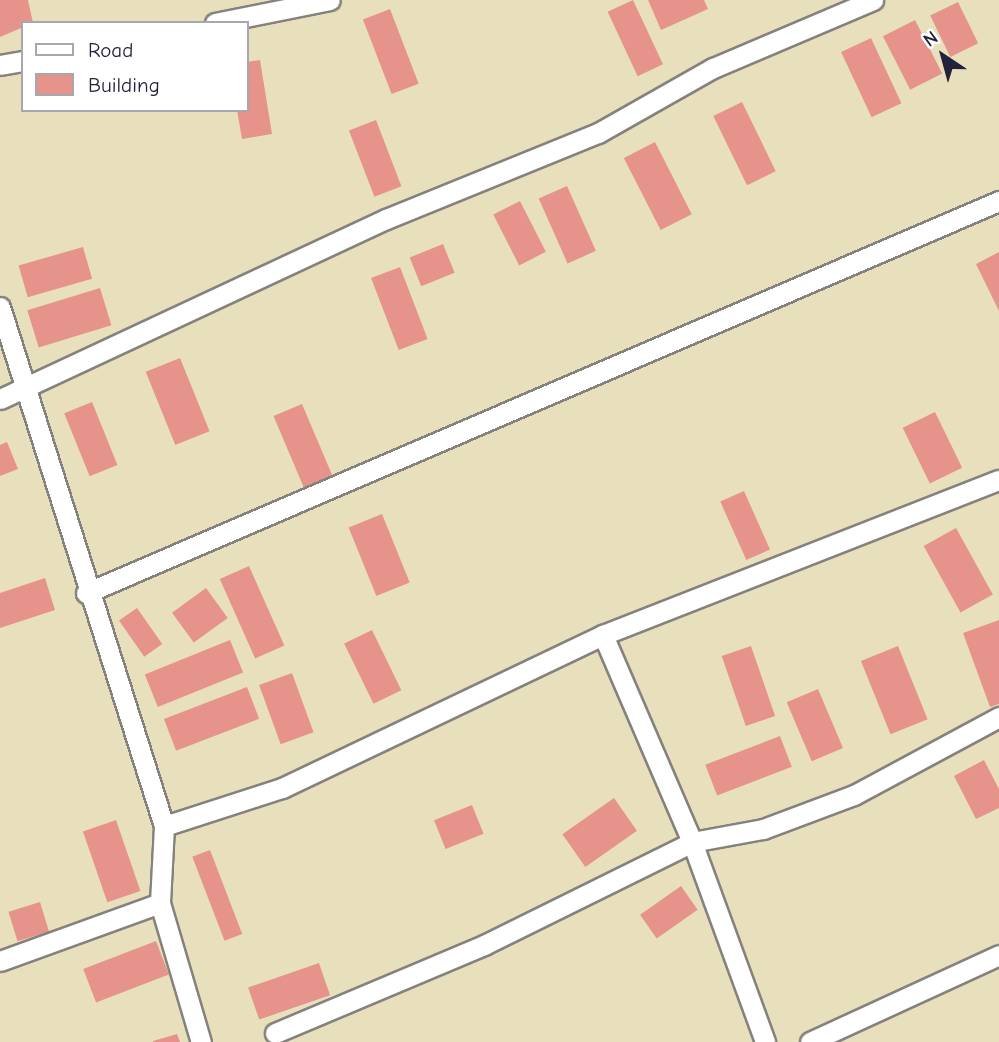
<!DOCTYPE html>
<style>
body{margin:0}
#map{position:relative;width:999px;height:1042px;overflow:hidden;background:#e8e0bd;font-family:"Comic Neue",sans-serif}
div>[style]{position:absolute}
.building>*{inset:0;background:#e6948b;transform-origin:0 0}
.roads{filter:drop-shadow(2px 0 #85817c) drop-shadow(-2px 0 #85817c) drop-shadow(0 2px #85817c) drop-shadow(0 -2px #85817c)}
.street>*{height:19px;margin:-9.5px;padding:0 9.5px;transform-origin:9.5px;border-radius:9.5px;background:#fff}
span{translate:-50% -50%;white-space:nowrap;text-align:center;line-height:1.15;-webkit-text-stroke:7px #fff;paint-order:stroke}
.legend{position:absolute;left:21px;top:21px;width:228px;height:91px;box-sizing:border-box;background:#fff;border:2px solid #a7a7b1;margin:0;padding:9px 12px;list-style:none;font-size:21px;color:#22223b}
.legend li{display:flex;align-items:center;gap:14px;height:35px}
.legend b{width:35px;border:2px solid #a7a7b1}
.north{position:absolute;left:908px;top:21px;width:70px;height:70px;-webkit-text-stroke:5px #fff;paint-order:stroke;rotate:324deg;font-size:19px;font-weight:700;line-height:28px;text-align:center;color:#22223b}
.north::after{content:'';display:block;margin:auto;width:24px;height:32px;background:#22223b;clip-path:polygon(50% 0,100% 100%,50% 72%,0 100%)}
</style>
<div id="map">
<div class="building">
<i style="clip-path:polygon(0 0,28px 0,33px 23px,0 37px)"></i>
<i style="left:633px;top:0;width:71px;height:28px;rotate:65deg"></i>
<i style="clip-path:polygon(648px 0,704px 0,708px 9px,661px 30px)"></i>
<i style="left:958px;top:2px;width:46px;height:31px;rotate:64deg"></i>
<i style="left:390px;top:9px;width:80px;height:29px;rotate:69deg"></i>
<i style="left:915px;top:20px;width:60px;height:36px;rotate:63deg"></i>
<i style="left:871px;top:38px;width:72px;height:33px;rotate:65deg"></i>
<i style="clip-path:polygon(260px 60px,272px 134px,242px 139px,237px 110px,247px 110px,247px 62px)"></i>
<i style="left:742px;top:102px;width:77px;height:32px;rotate:64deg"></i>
<i style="left:376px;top:120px;width:71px;height:29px;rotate:69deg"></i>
<i style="left:655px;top:142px;width:81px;height:35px;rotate:63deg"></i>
<i style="left:567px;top:186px;width:71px;height:31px;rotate:66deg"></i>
<i style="left:520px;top:201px;width:57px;height:30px;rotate:63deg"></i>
<i style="left:443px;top:244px;width:31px;height:36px;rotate:68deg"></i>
<i style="left:83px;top:247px;width:33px;height:67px;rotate:74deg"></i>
<i style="clip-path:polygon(999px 252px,999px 311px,976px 264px)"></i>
<i style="left:400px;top:267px;width:77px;height:31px;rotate:69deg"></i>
<i style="left:100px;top:288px;width:39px;height:76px;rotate:73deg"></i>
<i style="left:180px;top:358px;width:79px;height:37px;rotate:68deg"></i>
<i style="left:92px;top:402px;width:68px;height:30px;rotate:68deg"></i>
<i style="left:302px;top:404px;width:82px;height:31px;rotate:67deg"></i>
<i style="left:935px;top:412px;width:62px;height:36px;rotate:64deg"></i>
<i style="clip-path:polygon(7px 442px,18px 469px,0 476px,0 445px)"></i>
<i style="left:744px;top:491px;width:64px;height:26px;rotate:66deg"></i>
<i style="left:382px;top:514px;width:74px;height:36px;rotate:68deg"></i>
<i style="left:956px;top:528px;width:76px;height:37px;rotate:61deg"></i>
<i style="left:249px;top:566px;width:87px;height:32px;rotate:66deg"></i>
<i style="clip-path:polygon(45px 578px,55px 610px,0 628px,0 593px)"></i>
<i style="left:206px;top:588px;width:37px;height:42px;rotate:54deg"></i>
<i style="left:137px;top:608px;width:44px;height:22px;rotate:55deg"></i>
<i style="clip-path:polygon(999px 620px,999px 704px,990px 707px,963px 633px)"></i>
<i style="left:372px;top:630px;width:67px;height:31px;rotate:64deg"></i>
<i style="left:230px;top:640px;width:35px;height:92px;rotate:68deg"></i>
<i style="left:751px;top:646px;width:74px;height:31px;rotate:71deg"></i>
<i style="left:898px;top:646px;width:79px;height:40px;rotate:68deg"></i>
<i style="left:292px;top:673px;width:63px;height:35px;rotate:70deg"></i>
<i style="left:247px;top:687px;width:34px;height:89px;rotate:69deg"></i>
<i style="left:818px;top:689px;width:64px;height:34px;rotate:67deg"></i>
<i style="left:780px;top:736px;width:33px;height:80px;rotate:69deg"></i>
<i style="clip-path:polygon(984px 760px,999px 789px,999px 808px,976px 819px,954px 776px)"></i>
<i style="left:614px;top:798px;width:40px;height:63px;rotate:55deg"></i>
<i style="left:472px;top:805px;width:31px;height:41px;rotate:68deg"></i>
<i style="left:116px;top:820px;width:75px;height:35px;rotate:71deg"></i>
<i style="left:210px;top:850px;width:90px;height:19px;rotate:69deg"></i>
<i style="left:681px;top:886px;width:29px;height:50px;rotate:55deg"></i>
<i style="left:40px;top:902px;width:31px;height:33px;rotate:73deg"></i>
<i style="left:156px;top:941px;width:36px;height:78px;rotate:69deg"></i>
<i style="left:319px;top:963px;width:34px;height:75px;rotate:71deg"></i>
<i style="clip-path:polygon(177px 1034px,180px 1042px,153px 1042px,153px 1041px)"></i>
</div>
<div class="roads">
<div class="street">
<i style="left:215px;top:23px;width:117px;rotate:-11.3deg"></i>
<i style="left:0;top:65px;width:23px;rotate:-10deg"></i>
<i style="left:0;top:307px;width:544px;rotate:72.46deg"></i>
<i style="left:164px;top:826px;width:77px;rotate:93deg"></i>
<i style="left:160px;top:903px;width:145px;rotate:73.6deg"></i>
<i style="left:0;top:399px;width:426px;rotate:-25deg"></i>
<i style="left:386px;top:219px;width:229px;rotate:-22.1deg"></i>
<i style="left:598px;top:133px;width:132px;rotate:-29.5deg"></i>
<i style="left:713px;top:68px;width:174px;rotate:-23deg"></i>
<i style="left:86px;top:593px;width:994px;rotate:-23.24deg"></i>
<i style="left:603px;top:635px;width:225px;rotate:66.7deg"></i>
<i style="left:692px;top:842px;width:213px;rotate:69.9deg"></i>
<i style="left:164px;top:826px;width:124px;rotate:-17.9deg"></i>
<i style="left:282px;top:788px;width:356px;rotate:-25.5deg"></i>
<i style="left:603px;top:635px;width:425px;rotate:-21.4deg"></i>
<i style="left:0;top:961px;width:170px;rotate:-19.9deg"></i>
<i style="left:275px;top:1033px;width:227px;rotate:-22.8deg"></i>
<i style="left:484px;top:945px;width:232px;rotate:-26.3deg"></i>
<i style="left:692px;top:842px;width:72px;rotate:-10.4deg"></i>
<i style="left:763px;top:829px;width:97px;rotate:-20.5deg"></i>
<i style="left:854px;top:795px;width:165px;rotate:-28.3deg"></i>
<i style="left:810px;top:1042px;width:208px;rotate:-24.7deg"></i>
</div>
</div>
<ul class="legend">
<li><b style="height:9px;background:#fff"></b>Road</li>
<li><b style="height:19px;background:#e6948b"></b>Building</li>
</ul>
<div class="north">N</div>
</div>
